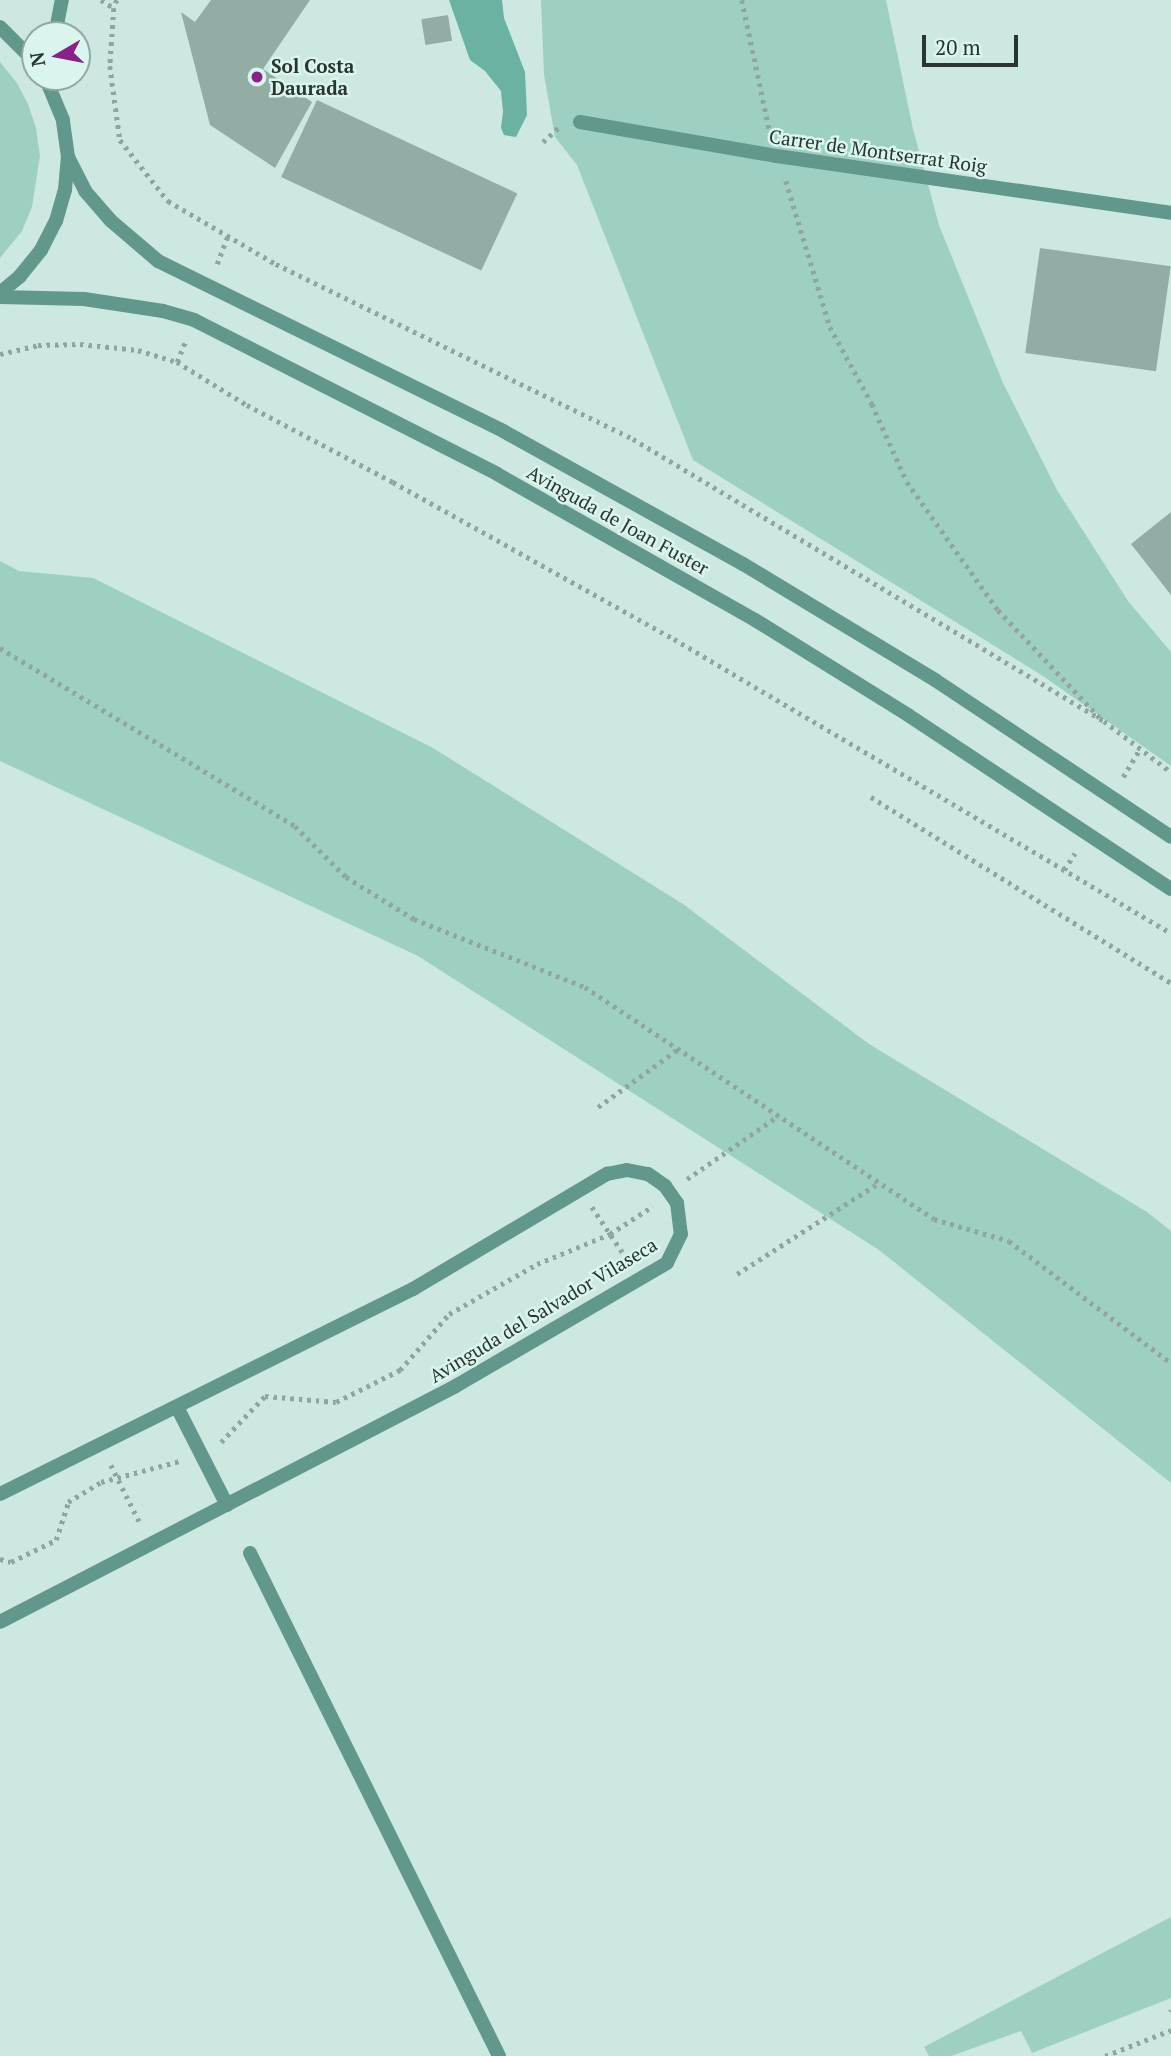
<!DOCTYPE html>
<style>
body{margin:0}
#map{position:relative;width:1171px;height:2056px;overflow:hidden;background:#cce8e0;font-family:"PT Serif",serif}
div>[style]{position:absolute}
.green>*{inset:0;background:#9dd0c3}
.water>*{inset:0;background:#6bb2a2}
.building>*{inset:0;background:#93ada6;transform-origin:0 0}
.path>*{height:4.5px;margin-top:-2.25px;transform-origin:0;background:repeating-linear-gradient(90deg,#90a59f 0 3.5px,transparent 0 8.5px)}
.street>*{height:14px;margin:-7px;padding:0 7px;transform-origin:7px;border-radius:7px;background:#61988b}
.dots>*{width:19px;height:19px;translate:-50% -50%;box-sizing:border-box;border:4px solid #d9f5ed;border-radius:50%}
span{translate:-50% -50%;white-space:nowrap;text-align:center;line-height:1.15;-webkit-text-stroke:5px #d9f5ed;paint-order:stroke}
.poi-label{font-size:19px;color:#2a3431;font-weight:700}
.left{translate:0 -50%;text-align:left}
.street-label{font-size:19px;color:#2a3431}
.north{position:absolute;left:21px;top:21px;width:70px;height:70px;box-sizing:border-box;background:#d9f5ed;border:2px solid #93a8a2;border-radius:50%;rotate:260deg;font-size:19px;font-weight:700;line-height:28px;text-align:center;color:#2a3431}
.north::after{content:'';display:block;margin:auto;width:24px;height:32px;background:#882289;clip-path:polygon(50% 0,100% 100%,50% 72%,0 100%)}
.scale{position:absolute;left:922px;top:35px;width:96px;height:32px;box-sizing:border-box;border:4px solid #2a3431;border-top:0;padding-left:9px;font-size:21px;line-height:24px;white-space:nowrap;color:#2a3431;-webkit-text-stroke:5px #d9f5ed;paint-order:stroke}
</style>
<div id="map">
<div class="green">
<i style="clip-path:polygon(541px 0,886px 0,913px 129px,939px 225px,1003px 383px,1057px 490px,1128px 601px,1171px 652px,1171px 766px,1043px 676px,693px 460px,577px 165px,555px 137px,544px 75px)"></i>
<i style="clip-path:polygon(0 62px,17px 83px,28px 104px,36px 128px,40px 156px,32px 207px,22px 231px,0 258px)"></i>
<i style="clip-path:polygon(0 561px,19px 571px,93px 578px,433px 748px,683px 904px,869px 1044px,1147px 1212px,1171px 1231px,1171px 1483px,879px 1250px,418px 956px,0 761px)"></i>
<i style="clip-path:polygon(1171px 1917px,1171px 1998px,1032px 2053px,1021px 2031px,951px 2056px,929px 2056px,924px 2047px)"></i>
</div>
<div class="water">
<i style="clip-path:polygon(449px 0,502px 0,504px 18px,525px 72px,527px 115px,516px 137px,504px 135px,501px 128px,503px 112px,501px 91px,485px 71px,470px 60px)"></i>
</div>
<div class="building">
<i style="clip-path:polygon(211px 0,310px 0,263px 69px,312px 102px,275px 168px,210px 125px,181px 12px,195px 22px)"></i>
<i style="left:448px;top:15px;width:26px;height:27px;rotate:81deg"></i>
<i style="left:317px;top:100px;width:221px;height:85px;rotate:25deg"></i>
<i style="left:1040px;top:248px;width:132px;height:106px;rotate:8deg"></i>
<i style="clip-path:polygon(1171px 512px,1171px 595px,1131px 544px)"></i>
</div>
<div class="path">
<i style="left:101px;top:0;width:15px;rotate:32deg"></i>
<i style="left:117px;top:0;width:9px;rotate:111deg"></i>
<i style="left:114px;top:8px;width:58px;rotate:93.9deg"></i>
<i style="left:110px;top:66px;width:75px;rotate:82.3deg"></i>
<i style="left:120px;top:140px;width:78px;rotate:51.8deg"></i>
<i style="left:168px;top:201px;width:125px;rotate:30.3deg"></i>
<i style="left:276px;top:264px;width:398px;rotate:26.1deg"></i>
<i style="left:633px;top:439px;width:549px;rotate:30.91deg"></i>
<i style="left:1104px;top:721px;width:84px;rotate:37.3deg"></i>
<i style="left:742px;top:0;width:136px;rotate:78.1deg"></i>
<i style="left:543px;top:142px;width:21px;rotate:-43deg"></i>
<i style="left:786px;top:181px;width:152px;rotate:73.2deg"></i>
<i style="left:830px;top:327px;width:88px;rotate:61.4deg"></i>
<i style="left:872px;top:404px;width:85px;rotate:65.8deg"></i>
<i style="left:907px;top:482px;width:157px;rotate:54.6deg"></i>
<i style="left:998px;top:610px;width:149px;rotate:46.6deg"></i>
<i style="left:217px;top:264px;width:30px;rotate:-69deg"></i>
<i style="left:0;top:354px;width:39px;rotate:-13deg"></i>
<i style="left:38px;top:345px;width:42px;rotate:-1.4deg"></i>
<i style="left:80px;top:344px;width:58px;rotate:5.9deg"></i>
<i style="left:138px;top:350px;width:41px;rotate:17.1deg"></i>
<i style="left:177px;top:362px;width:82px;rotate:31.6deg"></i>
<i style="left:247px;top:405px;width:165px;rotate:27.8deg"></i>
<i style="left:393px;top:482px;width:322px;rotate:29.2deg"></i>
<i style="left:674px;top:639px;width:577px;rotate:30.61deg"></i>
<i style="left:177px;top:362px;width:24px;rotate:-68deg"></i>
<i style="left:0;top:648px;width:345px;rotate:31.1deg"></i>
<i style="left:295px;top:826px;width:72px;rotate:45deg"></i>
<i style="left:346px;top:877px;width:80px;rotate:31.7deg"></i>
<i style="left:414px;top:919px;width:184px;rotate:21.7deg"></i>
<i style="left:585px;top:987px;width:419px;rotate:33.6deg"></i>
<i style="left:934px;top:1219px;width:78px;rotate:16.3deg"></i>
<i style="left:1009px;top:1241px;width:203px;rotate:37deg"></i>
<i style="left:1123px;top:777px;width:33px;rotate:-59deg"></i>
<i style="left:871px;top:797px;width:353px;rotate:31.8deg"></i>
<i style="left:1064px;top:870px;width:20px;rotate:-57deg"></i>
<i style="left:598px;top:1107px;width:99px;rotate:-35.9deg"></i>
<i style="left:687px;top:1179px;width:111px;rotate:-34.7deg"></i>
<i style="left:592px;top:1207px;width:59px;rotate:56deg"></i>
<i style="left:737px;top:1274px;width:169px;rotate:-32.7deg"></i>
<i style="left:221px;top:1442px;width:64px;rotate:-46.3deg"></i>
<i style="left:265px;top:1396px;width:71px;rotate:4.8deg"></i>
<i style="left:336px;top:1402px;width:72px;rotate:-26.6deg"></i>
<i style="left:400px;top:1370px;width:74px;rotate:-48.8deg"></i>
<i style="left:449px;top:1314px;width:101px;rotate:-29.6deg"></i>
<i style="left:537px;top:1264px;width:79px;rotate:-22.3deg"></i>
<i style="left:610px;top:1234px;width:51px;rotate:-33.1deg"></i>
<i style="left:111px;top:1465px;width:65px;rotate:63.4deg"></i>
<i style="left:0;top:1559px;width:11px;rotate:15deg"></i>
<i style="left:11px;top:1562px;width:50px;rotate:-26.1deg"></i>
<i style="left:56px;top:1540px;width:40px;rotate:-72deg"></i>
<i style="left:68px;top:1502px;width:39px;rotate:-31deg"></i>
<i style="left:101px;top:1482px;width:82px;rotate:-14.9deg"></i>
<i style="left:1170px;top:2012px;width:2px;rotate:-63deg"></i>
<i style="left:1105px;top:2056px;width:71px;rotate:-21.5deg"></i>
</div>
<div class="street">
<i style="left:0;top:27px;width:49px;rotate:45deg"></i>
<i style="left:55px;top:35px;width:36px;rotate:-79deg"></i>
<i style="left:580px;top:122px;width:200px;rotate:9.8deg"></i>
<i style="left:777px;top:156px;width:398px;rotate:8.2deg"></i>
<i style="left:68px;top:157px;width:38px;rotate:63deg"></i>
<i style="left:85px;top:191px;width:38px;rotate:49deg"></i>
<i style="left:110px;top:220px;width:63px;rotate:40.5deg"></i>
<i style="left:158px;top:261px;width:385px;rotate:26.2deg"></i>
<i style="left:503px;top:431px;width:274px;rotate:29deg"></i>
<i style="left:743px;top:564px;width:224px;rotate:31.1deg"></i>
<i style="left:935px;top:680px;width:283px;rotate:33.6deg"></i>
<i style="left:0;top:293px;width:26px;rotate:-40deg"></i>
<i style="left:20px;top:276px;width:33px;rotate:-51deg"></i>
<i style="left:41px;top:250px;width:33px;rotate:-63deg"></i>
<i style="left:56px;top:221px;width:32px;rotate:-74deg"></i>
<i style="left:65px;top:190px;width:33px;rotate:-85deg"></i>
<i style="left:68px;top:157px;width:37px;rotate:-98deg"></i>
<i style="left:63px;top:120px;width:47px;rotate:-112.7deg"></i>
<i style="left:0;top:297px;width:84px;rotate:1.4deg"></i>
<i style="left:84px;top:299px;width:80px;rotate:8.6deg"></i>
<i style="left:163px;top:311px;width:32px;rotate:16deg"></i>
<i style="left:194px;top:320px;width:340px;rotate:26.9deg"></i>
<i style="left:497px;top:474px;width:296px;rotate:29.5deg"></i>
<i style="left:755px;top:620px;width:180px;rotate:31.8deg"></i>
<i style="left:908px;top:715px;width:315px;rotate:33.5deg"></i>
<i style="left:177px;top:1407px;width:110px;rotate:63deg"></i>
<i style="left:0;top:1494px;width:461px;rotate:-26.4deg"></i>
<i style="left:413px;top:1289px;width:226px;rotate:-30.7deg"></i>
<i style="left:607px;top:1174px;width:20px;rotate:-11deg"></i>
<i style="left:627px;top:1170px;width:21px;rotate:11deg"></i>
<i style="left:648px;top:1174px;width:21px;rotate:35deg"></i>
<i style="left:665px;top:1186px;width:21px;rotate:55deg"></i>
<i style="left:677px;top:1203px;width:31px;rotate:83deg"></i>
<i style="left:681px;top:1234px;width:32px;rotate:116deg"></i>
<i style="left:667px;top:1263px;width:244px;rotate:149.8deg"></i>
<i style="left:456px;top:1386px;width:513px;rotate:152.64deg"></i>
<i style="left:250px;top:1553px;width:561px;rotate:63.66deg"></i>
</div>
<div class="dots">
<i style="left:257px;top:77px;background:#882289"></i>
</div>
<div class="poi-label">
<span class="left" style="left:271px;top:77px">Sol Costa<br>Daurada</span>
</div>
<div class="street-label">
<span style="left:878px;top:151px;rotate:8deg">Carrer de Montserrat Roig</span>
<span style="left:618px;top:520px;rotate:29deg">Avinguda de Joan Fuster</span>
<span style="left:543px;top:1310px;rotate:-31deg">Avinguda del Salvador Vilaseca</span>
</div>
<div class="north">N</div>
<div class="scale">20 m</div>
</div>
